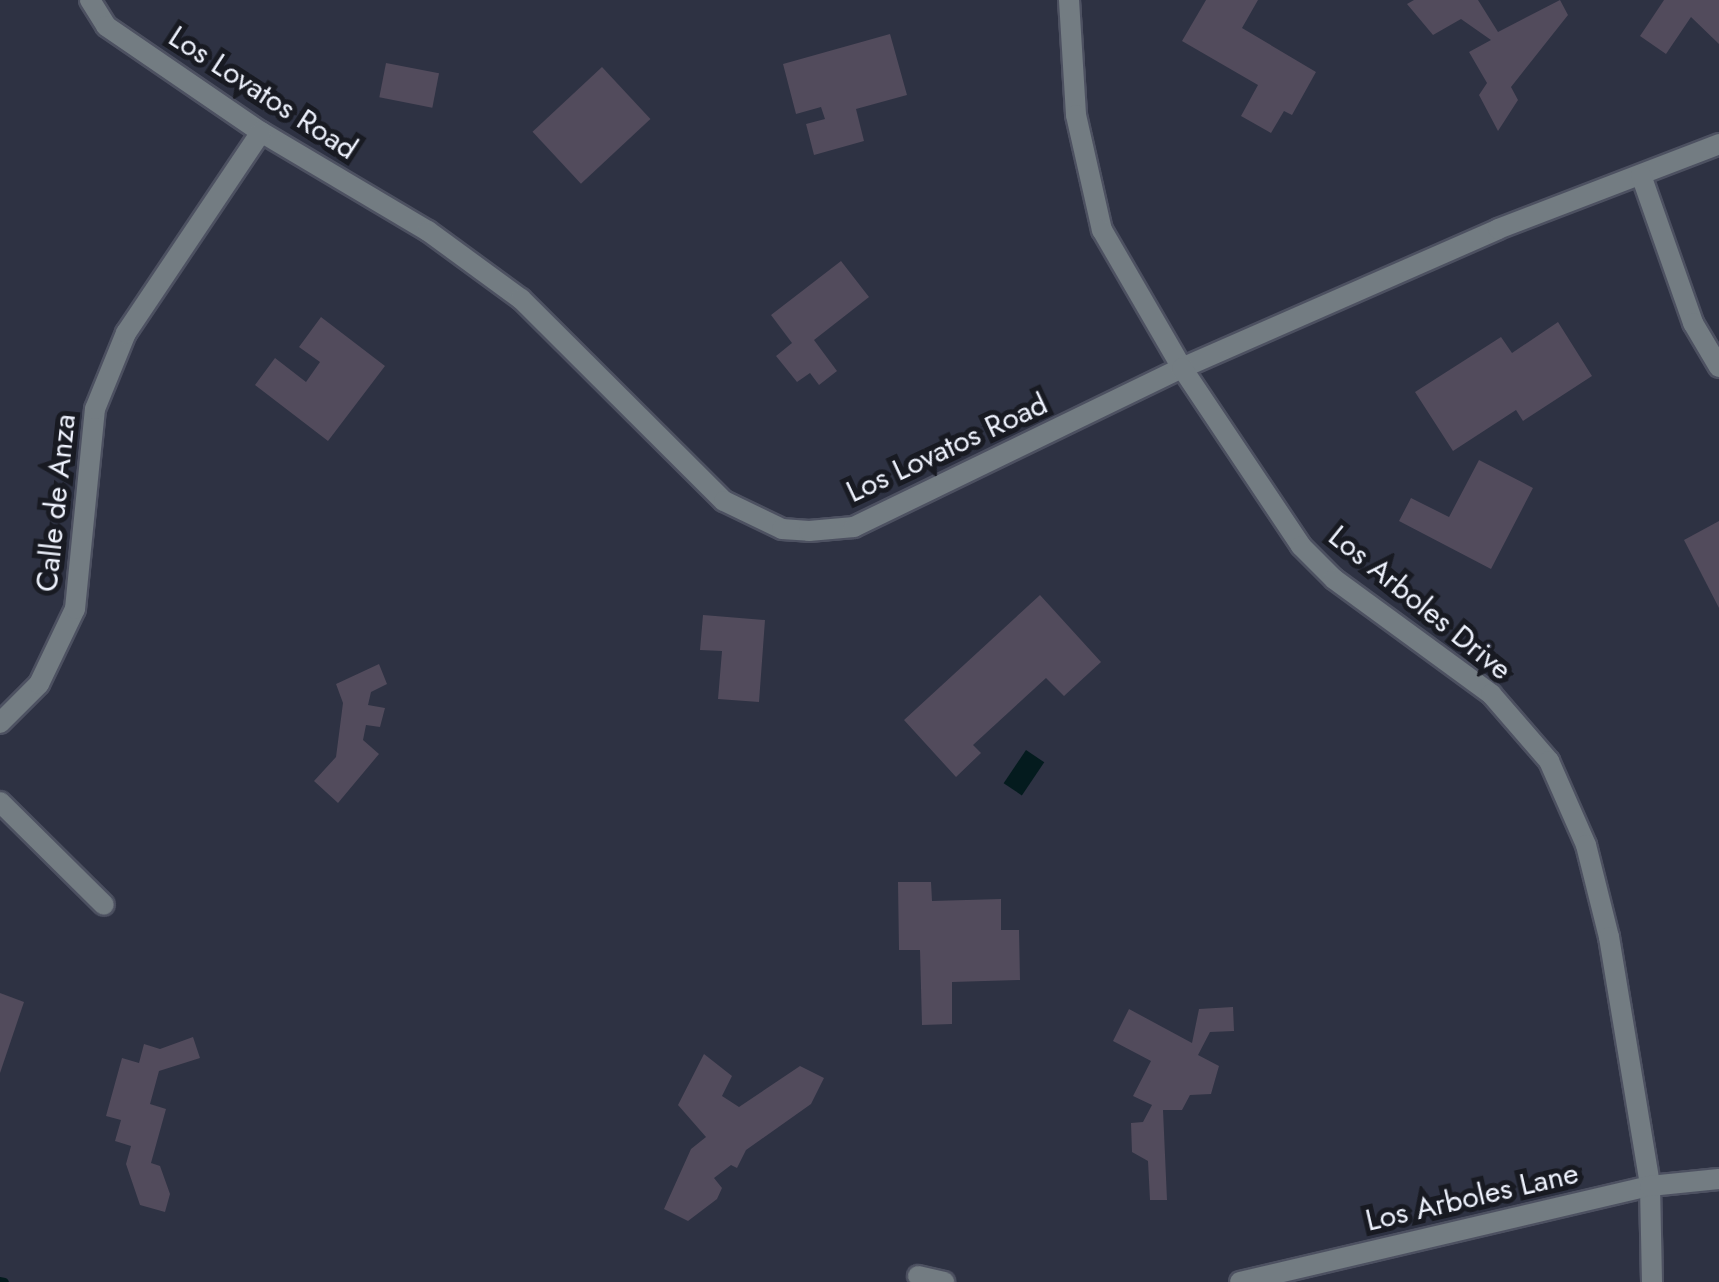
<!DOCTYPE html>
<style>
body{margin:0}
#map{position:relative;width:1719px;height:1282px;overflow:hidden;background:#2e3243;font-family:Jost,sans-serif}
div>[style]{position:absolute}
.water>*{inset:0;background:#041b1e;transform-origin:0 0}
.stream>*{height:9px;margin:-4.5px;padding:0 4.5px;transform-origin:4.5px;border-radius:4.5px;background:#041b1e}
.building>*{inset:0;background:#524b5c;transform-origin:0 0}
.roads{filter:drop-shadow(2px 0 #4d5161) drop-shadow(-2px 0 #4d5161) drop-shadow(0 2px #4d5161) drop-shadow(0 -2px #4d5161)}
.street>*{height:20px;margin:-10px;padding:0 10px;transform-origin:10px;border-radius:10px;background:#737c82}
span{translate:-50% -50%;white-space:nowrap;text-align:center;line-height:1.15;-webkit-text-stroke:10px #181a22;paint-order:stroke}
.street-label{font-size:30px;color:#eef2fd}
</style>
<div id="map">
<div class="water">
<i style="left:1026px;top:750px;width:22px;height:40px;rotate:34deg"></i>
</div>
<div class="stream">
<i style="left:0;top:1281px;width:4px;rotate:14deg"></i>
</div>
<div class="building">
<i style="clip-path:polygon(1206px 0,1258px 0,1242px 28px,1316px 72px,1292px 115px,1284px 111px,1271px 133px,1241px 116px,1258px 85px,1182px 41px)"></i>
<i style="clip-path:polygon(1414px 0,1478px 0,1498px 32px,1560px 0,1568px 15px,1511px 87px,1518px 100px,1498px 131px,1479px 95px,1487px 83px,1469px 52px,1491px 40px,1461px 19px,1433px 35px,1407px 4px)"></i>
<i style="clip-path:polygon(1664px 0,1719px 0,1719px 44px,1691px 17px,1666px 54px,1640px 36px)"></i>
<i style="clip-path:polygon(890px 34px,907px 95px,856px 109px,864px 141px,814px 155px,806px 124px,825px 119px,821px 107px,796px 114px,783px 64px)"></i>
<i style="left:386px;top:63px;width:54px;height:35px;rotate:11deg"></i>
<i style="left:602px;top:67px;width:71px;height:95px;rotate:47deg"></i>
<i style="clip-path:polygon(841px 261px,869px 297px,814px 340px,837px 371px,819px 385px,810px 373px,797px 382px,776px 356px,792px 343px,771px 315px)"></i>
<i style="clip-path:polygon(321px 317px,385px 366px,328px 441px,255px 385px,275px 358px,306px 382px,320px 362px,299px 347px)"></i>
<i style="clip-path:polygon(1558px 322px,1592px 376px,1523px 421px,1516px 410px,1453px 451px,1415px 392px,1501px 337px,1512px 353px)"></i>
<i style="clip-path:polygon(1479px 460px,1533px 488px,1491px 569px,1399px 521px,1411px 498px,1449px 517px)"></i>
<i style="clip-path:polygon(1719px 521px,1719px 608px,1684px 540px)"></i>
<i style="clip-path:polygon(1040px 595px,1101px 662px,1064px 696px,1046px 678px,973px 745px,981px 753px,956px 777px,904px 720px)"></i>
<i style="clip-path:polygon(703px 615px,765px 620px,759px 702px,718px 699px,722px 651px,700px 650px)"></i>
<i style="clip-path:polygon(379px 664px,387px 684px,371px 692px,368px 705px,385px 708px,380px 727px,366px 725px,363px 740px,379px 754px,338px 803px,314px 781px,336px 757px,343px 703px,336px 684px)"></i>
<i style="clip-path:polygon(898px 882px,931px 882px,932px 901px,1001px 899px,1001px 930px,1019px 930px,1020px 980px,952px 982px,952px 1024px,922px 1025px,920px 950px,899px 950px)"></i>
<i style="clip-path:polygon(0 993px,24px 1002px,0 1073px)"></i>
<i style="clip-path:polygon(1233px 1007px,1234px 1031px,1210px 1032px,1198px 1055px,1219px 1066px,1211px 1094px,1190px 1095px,1182px 1110px,1163px 1110px,1167px 1200px,1150px 1200px,1148px 1161px,1132px 1152px,1131px 1123px,1143px 1122px,1152px 1105px,1133px 1096px,1151px 1061px,1113px 1041px,1129px 1009px,1192px 1043px,1199px 1009px)"></i>
<i style="clip-path:polygon(193px 1037px,200px 1058px,159px 1071px,150px 1104px,166px 1109px,151px 1163px,160px 1166px,170px 1194px,165px 1212px,140px 1205px,126px 1164px,131px 1146px,115px 1141px,121px 1120px,106px 1116px,122px 1058px,139px 1063px,144px 1044px,160px 1049px)"></i>
<i style="clip-path:polygon(704px 1054px,732px 1076px,722px 1096px,739px 1107px,800px 1066px,824px 1078px,811px 1104px,746px 1150px,737px 1168px,731px 1165px,714px 1178px,722px 1188px,717px 1199px,688px 1221px,664px 1209px,691px 1149px,706px 1137px,678px 1105px)"></i>
</div>
<div class="roads">
<div class="street">
<i style="left:90px;top:0;width:31px;rotate:58deg"></i>
<i style="left:106px;top:26px;width:188px;rotate:34.4deg"></i>
<i style="left:261px;top:132px;width:194px;rotate:30.7deg"></i>
<i style="left:428px;top:231px;width:115px;rotate:36.2deg"></i>
<i style="left:521px;top:299px;width:286px;rotate:44.9deg"></i>
<i style="left:724px;top:501px;width:64px;rotate:25.8deg"></i>
<i style="left:782px;top:529px;width:27px;rotate:4deg"></i>
<i style="left:809px;top:531px;width:45px;rotate:-5.1deg"></i>
<i style="left:854px;top:527px;width:365px;rotate:-25.9deg"></i>
<i style="left:1182px;top:368px;width:345px;rotate:-23.7deg"></i>
<i style="left:1498px;top:229px;width:237px;rotate:-21deg"></i>
<i style="left:1069px;top:0;width:115px;rotate:86.5deg"></i>
<i style="left:1076px;top:115px;width:118px;rotate:77.3deg"></i>
<i style="left:1102px;top:230px;width:160px;rotate:59.9deg"></i>
<i style="left:1182px;top:368px;width:214px;rotate:56.2deg"></i>
<i style="left:1301px;top:546px;width:47px;rotate:45deg"></i>
<i style="left:1334px;top:579px;width:195px;rotate:36.2deg"></i>
<i style="left:1491px;top:694px;width:89px;rotate:49.1deg"></i>
<i style="left:1549px;top:761px;width:92px;rotate:66.2deg"></i>
<i style="left:1586px;top:845px;width:95px;rotate:76deg"></i>
<i style="left:1609px;top:937px;width:252px;rotate:80.6deg"></i>
<i style="left:1650px;top:1186px;width:96px;rotate:88.8deg"></i>
<i style="left:1641px;top:175px;width:157px;rotate:70.6deg"></i>
<i style="left:1693px;top:323px;width:51px;rotate:59.4deg"></i>
<i style="left:0;top:723px;width:55px;rotate:-45deg"></i>
<i style="left:39px;top:684px;width:83px;rotate:-64.4deg"></i>
<i style="left:75px;top:609px;width:201px;rotate:-84.3deg"></i>
<i style="left:95px;top:409px;width:82px;rotate:-67.8deg"></i>
<i style="left:126px;top:333px;width:242px;rotate:-56.1deg"></i>
<i style="left:0;top:802px;width:146px;rotate:44.7deg"></i>
<i style="left:918px;top:1276px;width:27px;rotate:13deg"></i>
<i style="left:1240px;top:1282px;width:421px;rotate:-13.2deg"></i>
<i style="left:1650px;top:1186px;width:69px;rotate:-5.8deg"></i>
</div>
</div>
<div class="street-label">
<span style="left:263px;top:93px;rotate:33deg">Los Lovatos Road</span>
<span style="left:947px;top:448px;rotate:-25deg">Los Lovatos Road</span>
<span style="left:56px;top:503px;rotate:-84deg">Calle de Anza</span>
<span style="left:1420px;top:603px;rotate:39deg">Los Arboles Drive</span>
<span style="left:1472px;top:1197px;rotate:-13deg">Los Arboles Lane</span>
</div>
</div>
